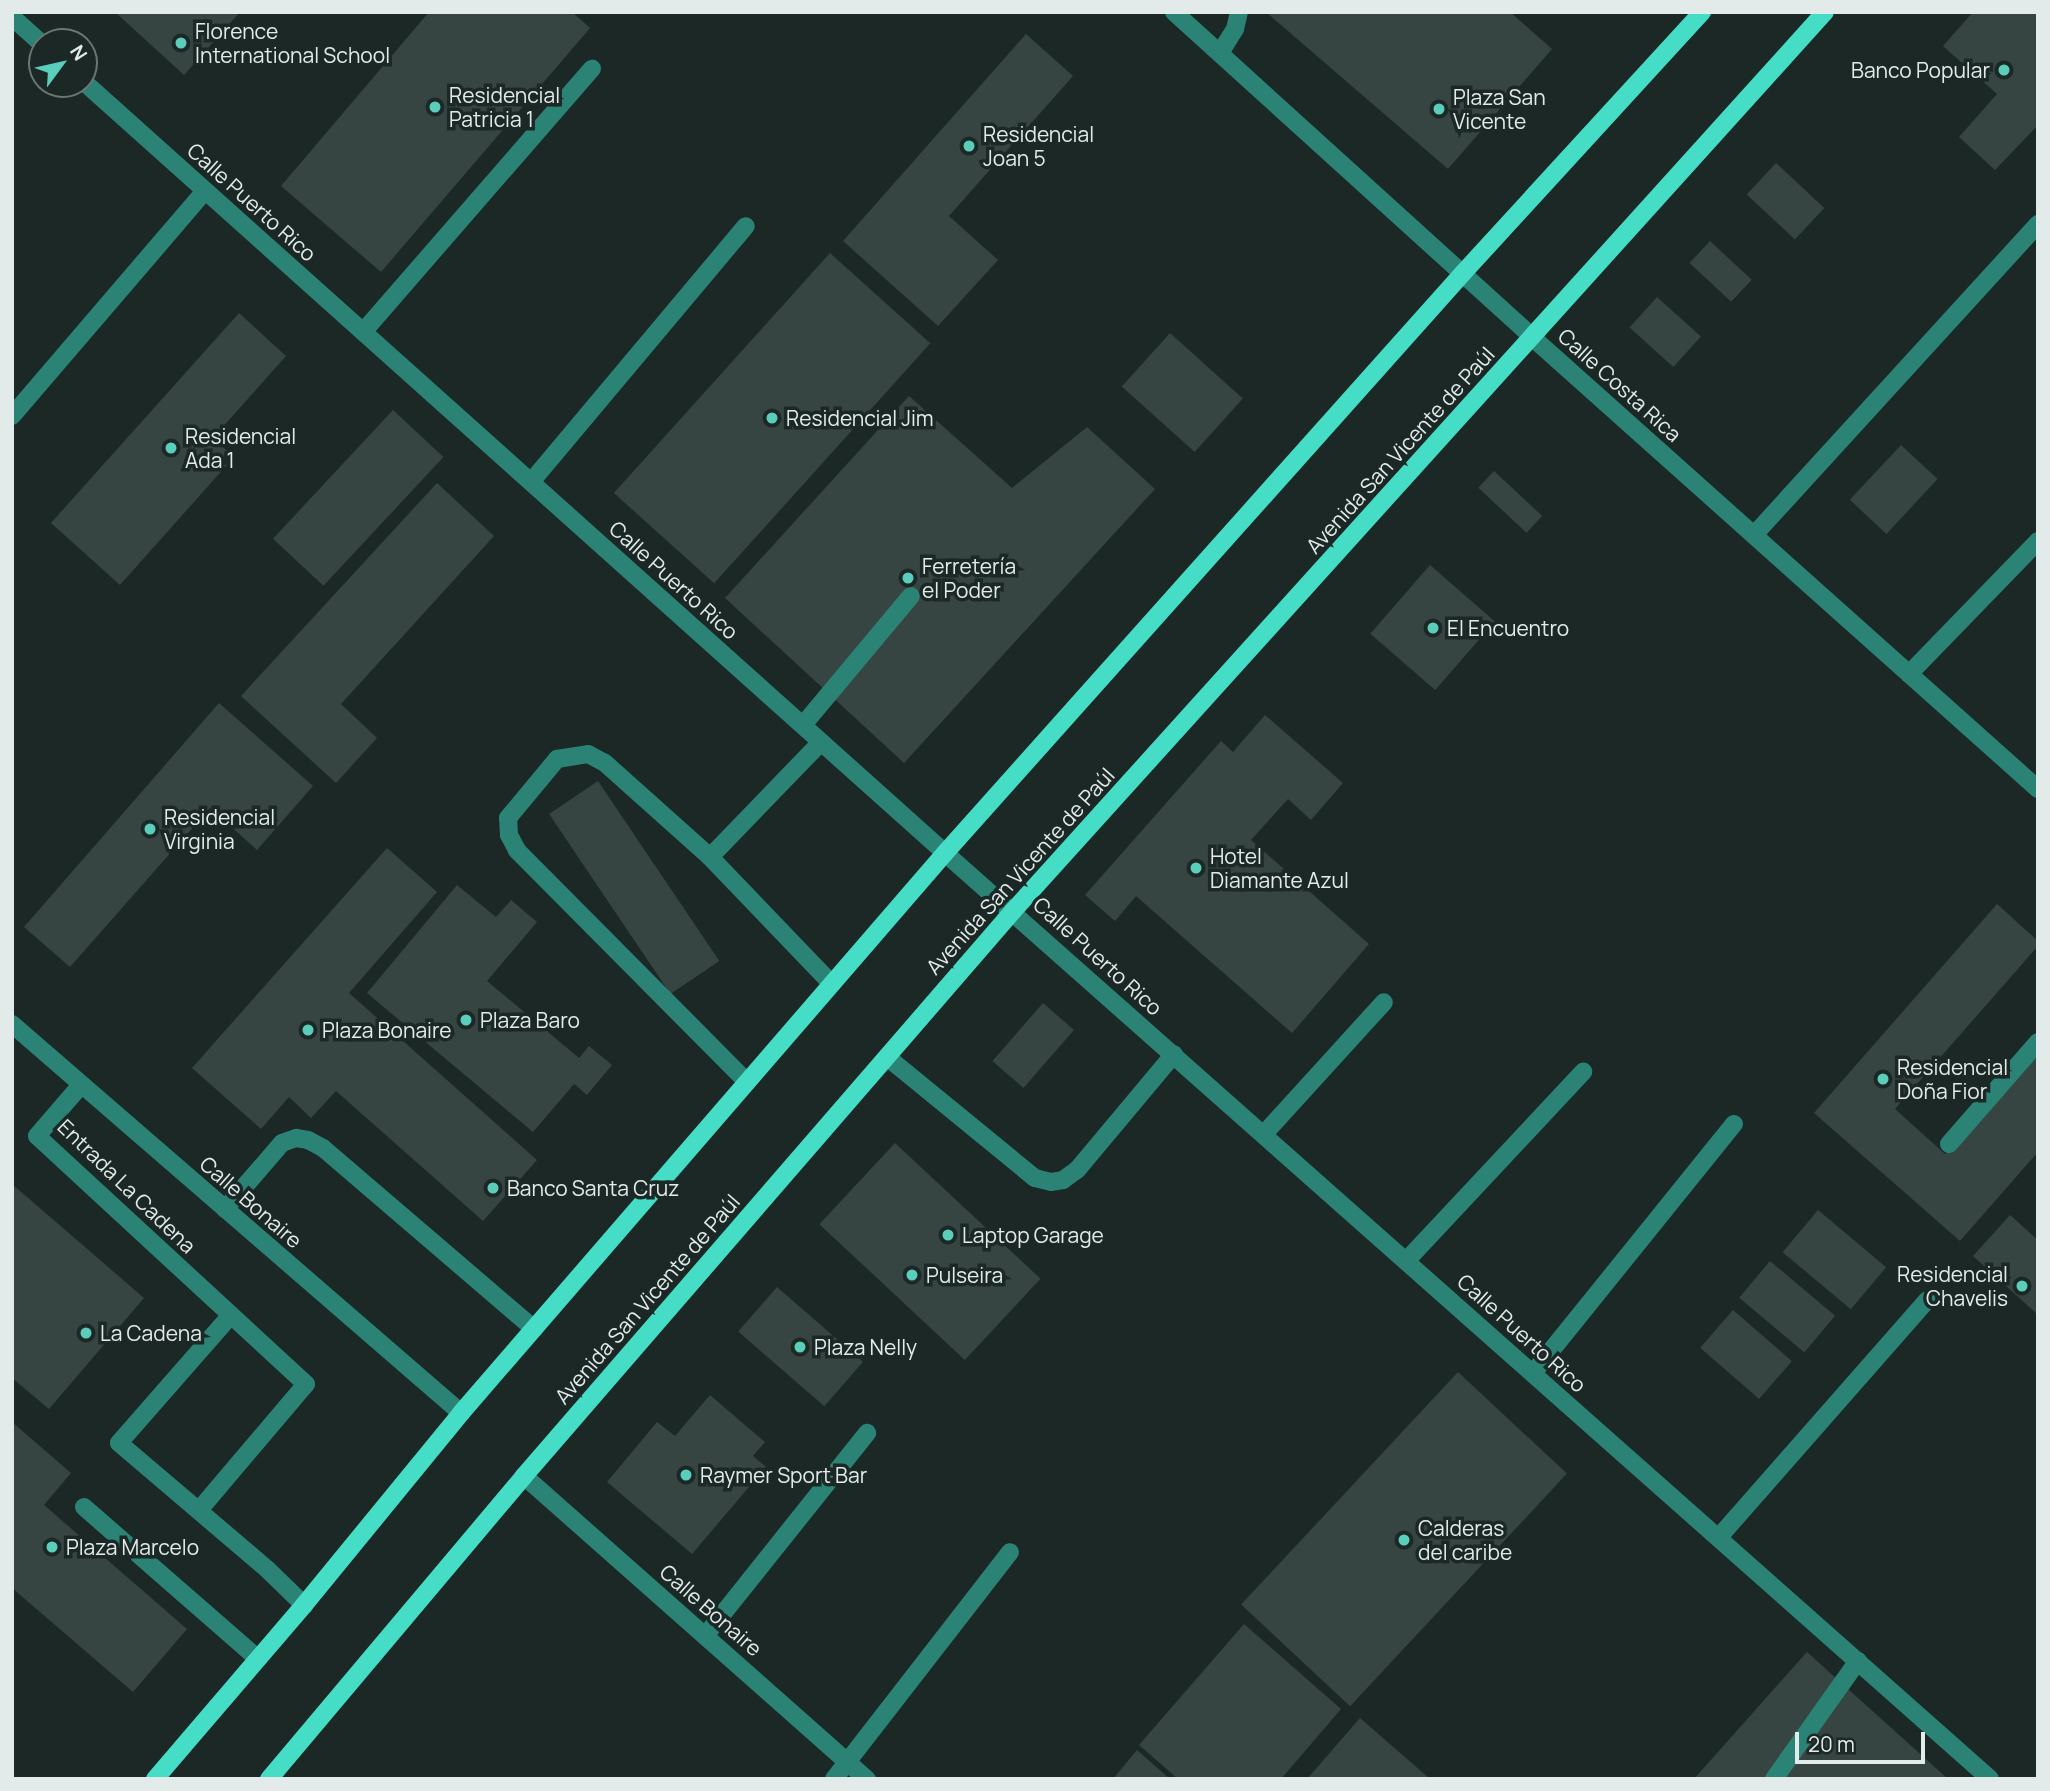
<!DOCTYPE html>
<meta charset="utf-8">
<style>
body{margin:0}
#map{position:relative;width:2050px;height:1791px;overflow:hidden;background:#1b2825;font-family:Manrope,sans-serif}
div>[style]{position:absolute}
.building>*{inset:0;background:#374542;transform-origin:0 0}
.minor>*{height:18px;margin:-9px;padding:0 9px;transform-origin:9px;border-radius:9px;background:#2a8375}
.major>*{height:18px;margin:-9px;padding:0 9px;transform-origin:9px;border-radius:9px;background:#46ddc6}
.dots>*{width:19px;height:19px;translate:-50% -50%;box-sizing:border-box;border:4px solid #1b2825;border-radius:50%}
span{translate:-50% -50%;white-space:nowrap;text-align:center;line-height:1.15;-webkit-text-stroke:7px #1b2825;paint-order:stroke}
.poi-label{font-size:21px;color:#e2ebe9}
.left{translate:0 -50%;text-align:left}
.right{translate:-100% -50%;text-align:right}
.street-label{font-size:21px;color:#e2ebe9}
.frame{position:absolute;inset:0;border:14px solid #e2ebe9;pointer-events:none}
.north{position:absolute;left:28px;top:28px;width:70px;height:70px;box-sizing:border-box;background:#1b2825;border:2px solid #6b7673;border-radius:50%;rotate:57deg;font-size:19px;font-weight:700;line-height:28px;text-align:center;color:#e2ebe9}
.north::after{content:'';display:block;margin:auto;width:24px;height:32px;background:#5bcebb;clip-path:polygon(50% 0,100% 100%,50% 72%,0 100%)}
.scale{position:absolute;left:1795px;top:1732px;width:130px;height:32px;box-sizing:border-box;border:4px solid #e2ebe9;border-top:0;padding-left:9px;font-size:21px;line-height:24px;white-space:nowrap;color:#e2ebe9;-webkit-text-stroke:5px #1b2825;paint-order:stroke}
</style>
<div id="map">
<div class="building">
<i style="clip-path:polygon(115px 12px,240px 12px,184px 75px)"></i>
<i style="clip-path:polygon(429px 12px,572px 12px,590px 28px,381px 272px,281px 186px)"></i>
<i style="clip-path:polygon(1266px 12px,1510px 12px,1552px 49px,1448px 169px)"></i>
<i style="clip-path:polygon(1973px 12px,2038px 12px,2038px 125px,1995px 170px,1959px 137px,1997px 94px,1943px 46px)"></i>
<i style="clip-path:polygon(1026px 34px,1073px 76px,949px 216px,998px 260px,938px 326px,843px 241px)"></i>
<i style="left:1776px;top:163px;width:66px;height:43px;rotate:43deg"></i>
<i style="left:1710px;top:241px;width:57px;height:30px;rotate:43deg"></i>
<i style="left:830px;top:253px;width:135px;height:323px;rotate:42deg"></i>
<i style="left:1657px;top:297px;width:59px;height:41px;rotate:42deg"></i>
<i style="clip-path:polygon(239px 313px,286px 356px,213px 438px,234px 457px,120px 585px,51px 523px)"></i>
<i style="left:1170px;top:333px;width:98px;height:72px;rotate:42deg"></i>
<i style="clip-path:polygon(909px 396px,1012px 488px,1087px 427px,1155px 489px,904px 763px,725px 598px)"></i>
<i style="left:393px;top:410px;width:69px;height:176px;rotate:43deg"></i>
<i style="left:1901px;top:445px;width:50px;height:75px;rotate:43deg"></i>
<i style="left:1494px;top:471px;width:66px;height:23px;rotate:43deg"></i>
<i style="clip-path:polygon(437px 483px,494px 536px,341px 704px,377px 738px,336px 783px,241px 696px)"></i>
<i style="left:1430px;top:565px;width:86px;height:91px;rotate:41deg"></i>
<i style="clip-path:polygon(219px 703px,313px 786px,257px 850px,210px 808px,70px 967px,24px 927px)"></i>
<i style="clip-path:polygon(1265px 715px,1343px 783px,1311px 820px,1288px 799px,1251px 840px,1369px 944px,1292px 1033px,1136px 896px,1115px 921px,1085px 895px,1221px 741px,1233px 752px)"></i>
<i style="left:598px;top:781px;width:217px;height:59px;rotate:56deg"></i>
<i style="clip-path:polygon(387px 848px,437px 892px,349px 993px,537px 1160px,483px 1221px,336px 1091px,311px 1118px,289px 1097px,261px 1129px,192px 1068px)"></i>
<i style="clip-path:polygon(457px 885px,496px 917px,511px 900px,537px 922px,487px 981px,579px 1058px,589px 1046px,612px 1065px,587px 1095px,574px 1084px,533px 1132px,367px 993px)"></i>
<i style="clip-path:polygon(1997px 904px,2038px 941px,2038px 946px,1895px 1109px,1945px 1154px,2038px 1048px,2038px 1152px,1960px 1241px,1814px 1113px)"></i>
<i style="left:1043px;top:1003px;width:41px;height:77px;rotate:41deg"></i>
<i style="left:895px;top:1143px;width:199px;height:111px;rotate:43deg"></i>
<i style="clip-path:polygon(12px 1184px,144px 1298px,49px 1409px,12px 1378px)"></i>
<i style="left:1818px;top:1210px;width:89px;height:55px;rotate:40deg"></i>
<i style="clip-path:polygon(2010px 1215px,2038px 1240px,2038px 1315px,1973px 1256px)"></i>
<i style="left:1770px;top:1261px;width:85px;height:48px;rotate:40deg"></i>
<i style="left:777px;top:1287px;width:114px;height:59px;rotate:41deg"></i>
<i style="left:1733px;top:1310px;width:78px;height:50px;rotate:41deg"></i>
<i style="left:1458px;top:1372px;width:149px;height:318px;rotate:43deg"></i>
<i style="clip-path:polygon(710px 1395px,765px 1442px,753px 1456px,766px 1467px,692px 1554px,607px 1482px,657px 1422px,675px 1436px)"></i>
<i style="clip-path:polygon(12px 1422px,71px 1473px,44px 1505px,187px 1629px,133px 1692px,12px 1588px)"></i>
<i style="clip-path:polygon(1244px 1624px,1341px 1709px,1281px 1779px,1178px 1779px,1139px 1745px)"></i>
<i style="clip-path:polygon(1807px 1652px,1948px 1779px,1694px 1779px)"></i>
<i style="clip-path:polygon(1360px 1718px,1430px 1779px,1307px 1779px)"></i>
<i style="clip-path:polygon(1137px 1750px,1170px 1779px,1113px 1779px)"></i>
</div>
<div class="minor">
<i style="left:1174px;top:12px;width:485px;rotate:42.2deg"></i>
<i style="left:1533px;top:338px;width:677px;rotate:41.77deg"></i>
<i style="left:12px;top:17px;width:40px;rotate:42deg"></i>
<i style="left:1220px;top:53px;width:28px;rotate:-58deg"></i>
<i style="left:1235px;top:29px;width:17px;rotate:-77deg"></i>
<i style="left:84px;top:82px;width:1156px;rotate:41.84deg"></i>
<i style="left:945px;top:853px;width:1396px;rotate:41.54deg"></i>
<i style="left:363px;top:332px;width:349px;rotate:-49deg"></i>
<i style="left:12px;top:416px;width:296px;rotate:-49.4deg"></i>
<i style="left:531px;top:482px;width:334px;rotate:-50deg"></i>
<i style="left:1754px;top:535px;width:421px;rotate:-47.6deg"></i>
<i style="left:1909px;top:674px;width:185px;rotate:-45.9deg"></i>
<i style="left:803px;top:725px;width:168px;rotate:-50.1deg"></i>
<i style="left:710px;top:857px;width:160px;rotate:-46deg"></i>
<i style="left:12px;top:1024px;width:594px;rotate:40.9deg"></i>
<i style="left:887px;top:1057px;width:191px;rotate:39.3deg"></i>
<i style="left:1035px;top:1178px;width:16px;rotate:14deg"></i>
<i style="left:1051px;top:1182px;width:12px;rotate:-9deg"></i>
<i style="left:1063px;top:1180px;width:17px;rotate:-36deg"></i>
<i style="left:1077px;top:1170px;width:151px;rotate:-50.1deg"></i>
<i style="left:747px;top:1082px;width:327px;rotate:-134.8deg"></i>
<i style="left:517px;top:850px;width:17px;rotate:-118deg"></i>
<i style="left:509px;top:835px;width:17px;rotate:-93deg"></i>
<i style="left:508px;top:818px;width:77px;rotate:-50.3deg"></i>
<i style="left:557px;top:759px;width:31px;rotate:-9deg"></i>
<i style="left:588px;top:754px;width:19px;rotate:28deg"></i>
<i style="left:605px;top:763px;width:141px;rotate:41.8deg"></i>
<i style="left:710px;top:857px;width:176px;rotate:46.2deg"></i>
<i style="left:81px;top:1085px;width:67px;rotate:130.8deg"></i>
<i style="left:37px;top:1136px;width:366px;rotate:42.7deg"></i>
<i style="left:306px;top:1384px;width:165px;rotate:130.3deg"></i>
<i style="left:1264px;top:1134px;width:178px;rotate:-47.7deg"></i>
<i style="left:1949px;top:1144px;width:135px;rotate:-48.9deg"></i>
<i style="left:225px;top:1209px;width:87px;rotate:-49.2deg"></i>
<i style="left:282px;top:1143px;width:15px;rotate:-20deg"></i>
<i style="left:296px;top:1138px;width:12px;rotate:9deg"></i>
<i style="left:308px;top:1140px;width:17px;rotate:28deg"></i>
<i style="left:323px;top:1148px;width:278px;rotate:40.6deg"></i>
<i style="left:1407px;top:1260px;width:258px;rotate:-46.9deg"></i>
<i style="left:231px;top:1315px;width:170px;rotate:131.2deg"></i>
<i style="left:119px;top:1443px;width:194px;rotate:40.4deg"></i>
<i style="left:267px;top:1569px;width:52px;rotate:44.2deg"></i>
<i style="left:1533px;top:1373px;width:320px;rotate:-51.1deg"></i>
<i style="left:524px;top:1476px;width:458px;rotate:41.5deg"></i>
<i style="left:84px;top:1507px;width:231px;rotate:41.1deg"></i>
<i style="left:1719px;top:1537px;width:315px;rotate:-48.7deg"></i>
<i style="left:705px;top:1636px;width:260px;rotate:-51.4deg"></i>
<i style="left:834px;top:1779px;width:287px;rotate:-52.2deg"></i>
<i style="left:1774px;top:1779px;width:145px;rotate:-54.6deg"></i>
</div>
<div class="major">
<i style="left:155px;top:1779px;width:229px;rotate:-49.4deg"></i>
<i style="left:304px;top:1605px;width:248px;rotate:-50.7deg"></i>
<i style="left:461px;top:1413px;width:740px;rotate:-49.16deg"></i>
<i style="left:945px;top:853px;width:778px;rotate:-48.23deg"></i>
<i style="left:1463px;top:273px;width:354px;rotate:-47.5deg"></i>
<i style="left:269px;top:1779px;width:396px;rotate:-49.9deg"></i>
<i style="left:524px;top:1476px;width:747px;rotate:-49.12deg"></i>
<i style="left:1013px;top:911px;width:1211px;rotate:-47.91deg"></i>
</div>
<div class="dots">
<i style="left:181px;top:43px;background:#5bcebb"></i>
<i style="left:2004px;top:70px;background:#5bcebb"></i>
<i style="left:435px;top:107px;background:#5bcebb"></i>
<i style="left:1439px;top:109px;background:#5bcebb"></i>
<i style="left:969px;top:146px;background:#5bcebb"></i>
<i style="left:772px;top:418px;background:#5bcebb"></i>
<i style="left:171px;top:448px;background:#5bcebb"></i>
<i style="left:908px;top:578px;background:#5bcebb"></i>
<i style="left:1433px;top:628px;background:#5bcebb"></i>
<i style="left:150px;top:829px;background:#5bcebb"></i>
<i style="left:1196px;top:868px;background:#5bcebb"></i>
<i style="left:466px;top:1020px;background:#5bcebb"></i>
<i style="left:308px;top:1030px;background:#5bcebb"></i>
<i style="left:1883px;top:1079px;background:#5bcebb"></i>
<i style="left:493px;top:1188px;background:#5bcebb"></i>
<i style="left:948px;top:1235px;background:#5bcebb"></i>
<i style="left:912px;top:1275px;background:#5bcebb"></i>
<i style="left:2022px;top:1286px;background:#5bcebb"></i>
<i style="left:86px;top:1333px;background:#5bcebb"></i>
<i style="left:800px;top:1347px;background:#5bcebb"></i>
<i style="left:686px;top:1475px;background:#5bcebb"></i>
<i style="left:1404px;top:1540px;background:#5bcebb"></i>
<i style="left:52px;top:1547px;background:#5bcebb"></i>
</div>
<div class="poi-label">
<span class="left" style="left:195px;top:43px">Florence<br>International School</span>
<span class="right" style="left:1990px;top:70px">Banco Popular</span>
<span class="left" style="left:449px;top:107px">Residencial<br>Patricia 1</span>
<span class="left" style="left:1453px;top:109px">Plaza San<br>Vicente</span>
<span class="left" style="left:983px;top:146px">Residencial<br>Joan 5</span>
<span class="left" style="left:786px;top:418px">Residencial Jim</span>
<span class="left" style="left:185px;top:448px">Residencial<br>Ada 1</span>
<span class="left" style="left:922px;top:578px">Ferretería<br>el Poder</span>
<span class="left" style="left:1447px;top:628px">El Encuentro</span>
<span class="left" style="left:164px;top:829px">Residencial<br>Virginia</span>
<span class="left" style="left:1210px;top:868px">Hotel<br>Diamante Azul</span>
<span class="left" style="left:480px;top:1020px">Plaza Baro</span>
<span class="left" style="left:322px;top:1030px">Plaza Bonaire</span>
<span class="left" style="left:1897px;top:1079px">Residencial<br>Doña Fior</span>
<span class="left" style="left:507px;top:1188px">Banco Santa Cruz</span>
<span class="left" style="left:962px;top:1235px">Laptop Garage</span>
<span class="right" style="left:2008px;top:1286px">Residencial<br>Chavelis</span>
<span class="left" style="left:926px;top:1275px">Pulseira</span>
<span class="left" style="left:100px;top:1333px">La Cadena</span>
<span class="left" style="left:814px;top:1347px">Plaza Nelly</span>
<span class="left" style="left:700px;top:1475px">Raymer Sport Bar</span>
<span class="left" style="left:1418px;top:1540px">Calderas<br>del caribe</span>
<span class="left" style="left:66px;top:1547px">Plaza Marcelo</span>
</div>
<div class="street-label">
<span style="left:252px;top:202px;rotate:42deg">Calle Puerto Rico</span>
<span style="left:1620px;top:385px;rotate:42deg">Calle Costa Rica</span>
<span style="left:1400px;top:450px;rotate:-48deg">Avenida San Vicente de Paúl</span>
<span style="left:674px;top:580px;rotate:42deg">Calle Puerto Rico</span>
<span style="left:1020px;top:871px;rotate:-48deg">Avenida San Vicente de Paúl</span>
<span style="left:1098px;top:956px;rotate:42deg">Calle Puerto Rico</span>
<span style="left:127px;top:1186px;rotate:44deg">Entrada La Cadena</span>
<span style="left:251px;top:1202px;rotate:41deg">Calle Bonaire</span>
<span style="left:647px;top:1299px;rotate:-49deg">Avenida San Vicente de Paúl</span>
<span style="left:1522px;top:1333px;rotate:42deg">Calle Puerto Rico</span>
<span style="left:711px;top:1610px;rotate:41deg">Calle Bonaire</span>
</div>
<div class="frame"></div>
<div class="north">N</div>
<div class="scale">20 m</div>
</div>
